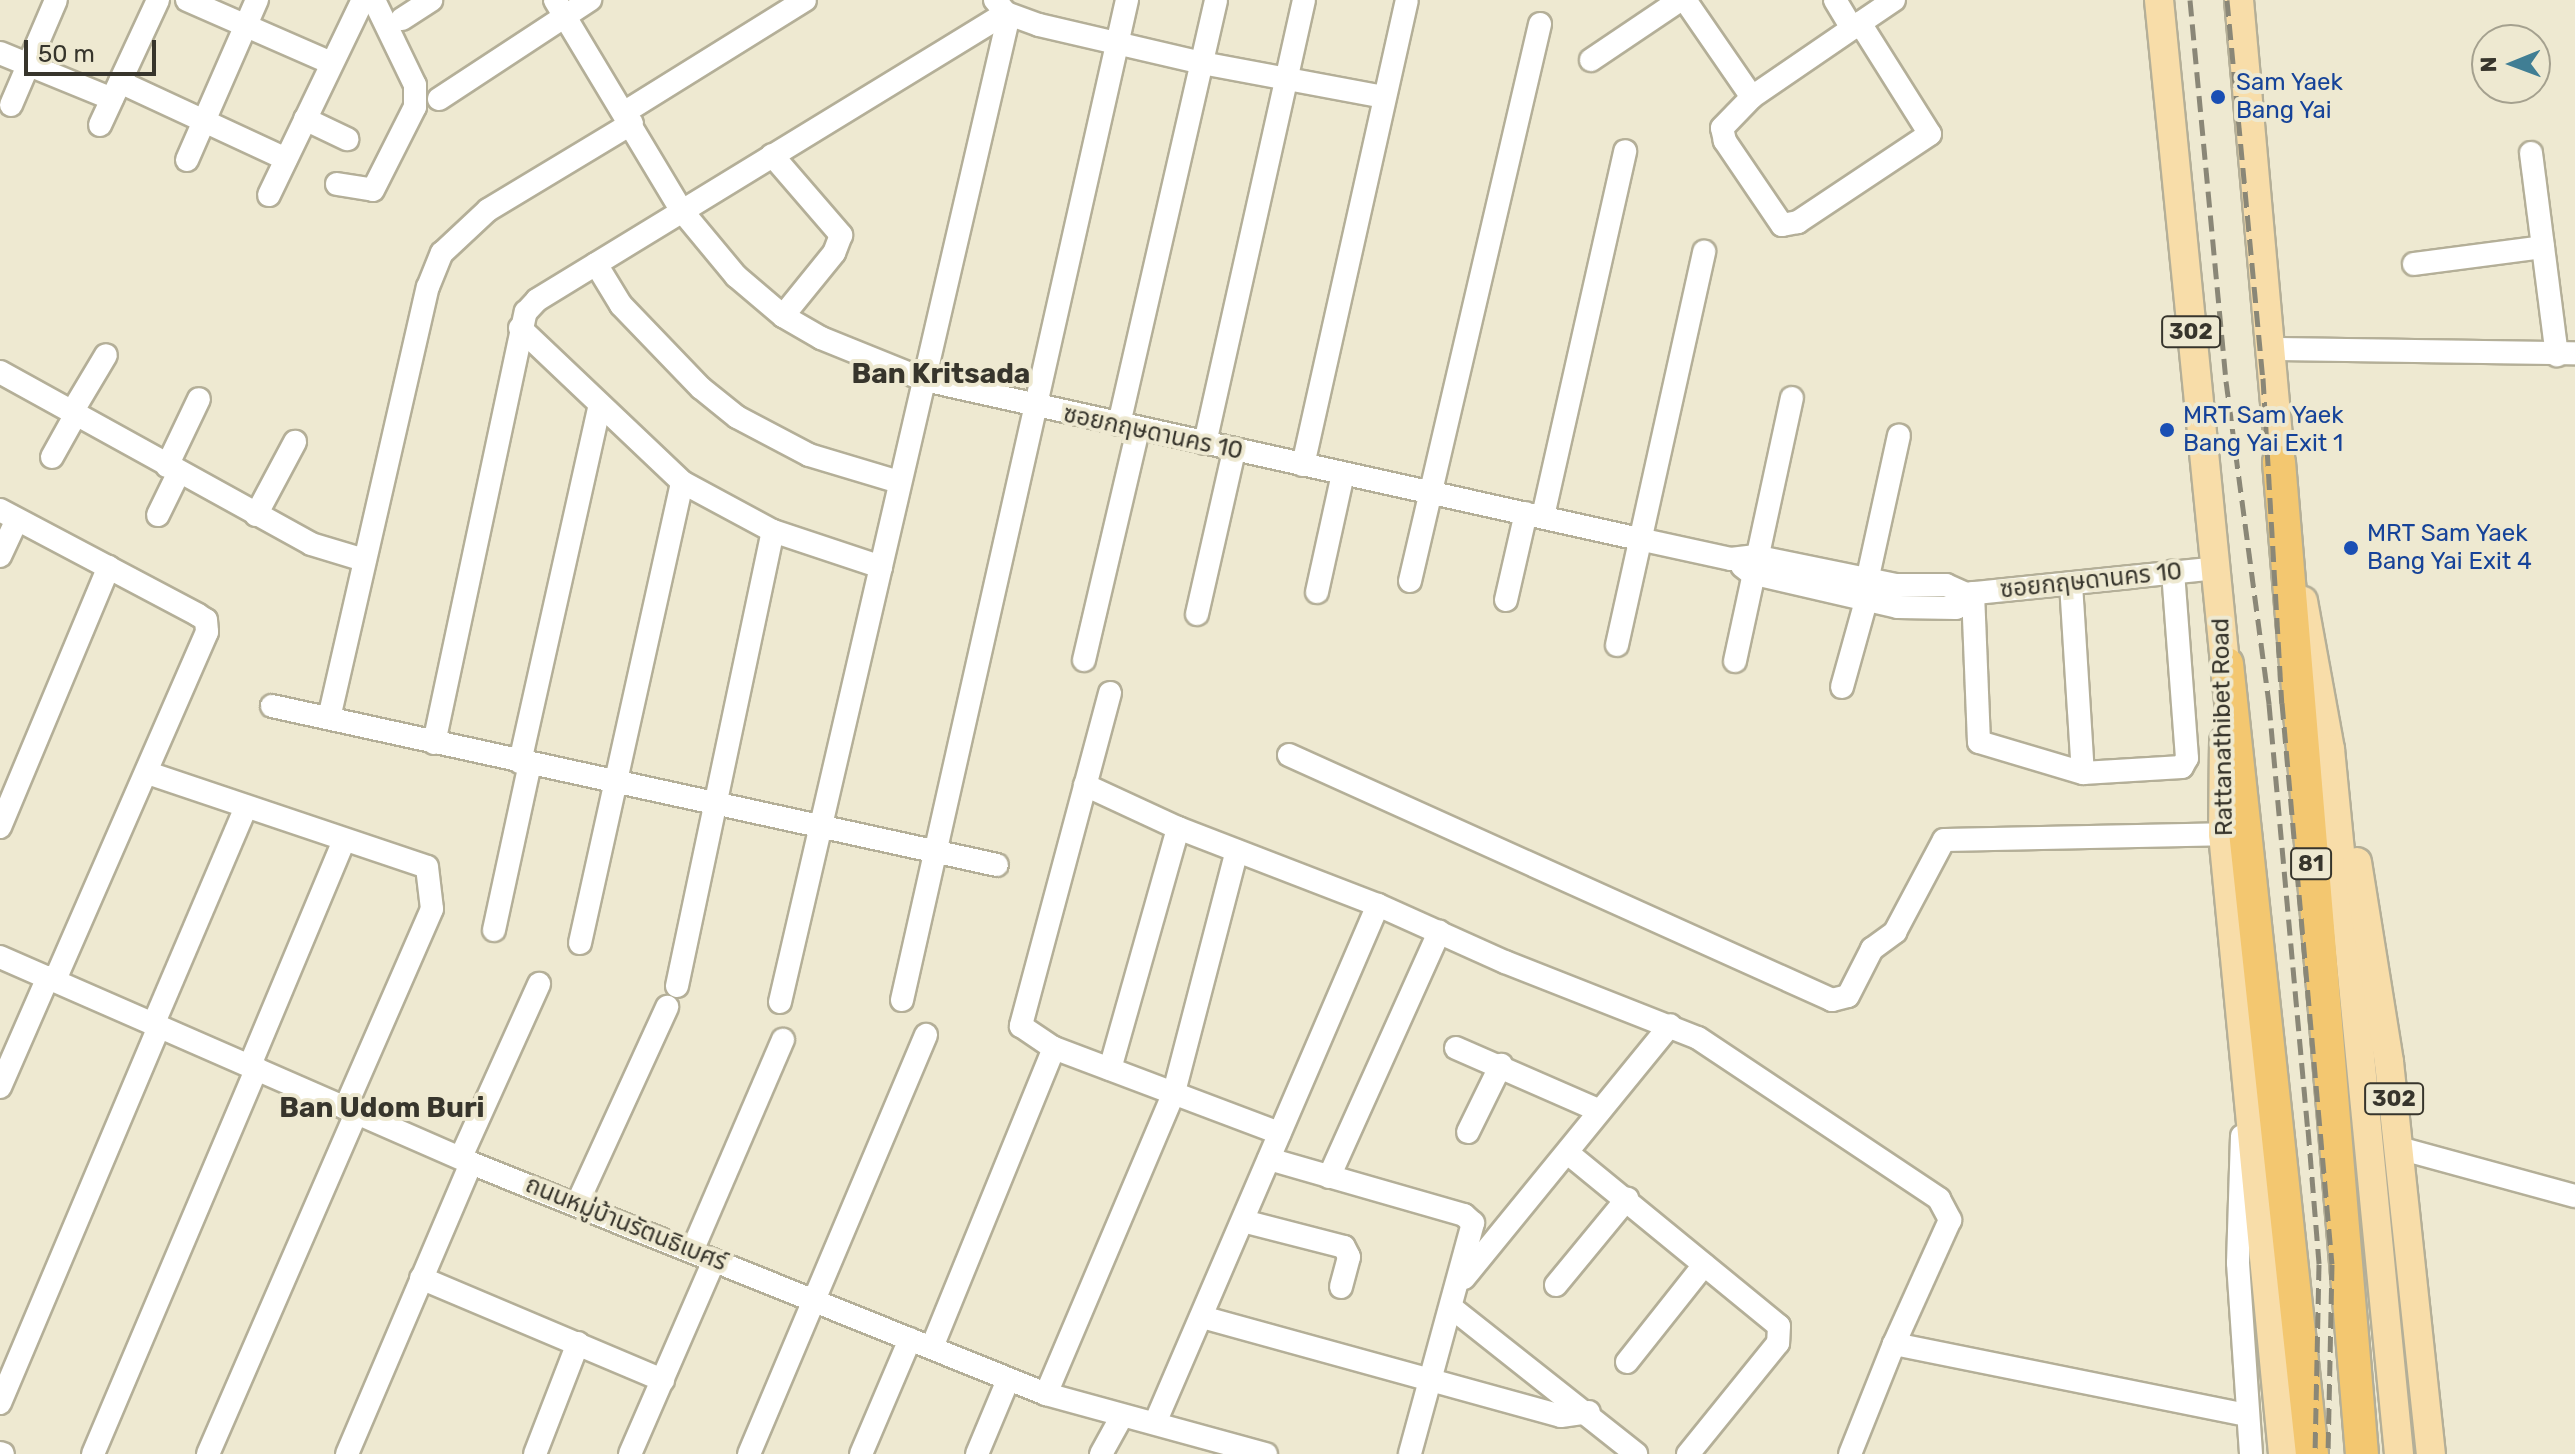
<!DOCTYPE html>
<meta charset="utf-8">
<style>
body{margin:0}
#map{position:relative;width:2575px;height:1454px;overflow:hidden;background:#eee9d1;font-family:Rubik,"Noto Sans Thai",sans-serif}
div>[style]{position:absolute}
.roads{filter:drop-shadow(2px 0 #b4af98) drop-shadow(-2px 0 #b4af98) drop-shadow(0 2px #b4af98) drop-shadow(0 -2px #b4af98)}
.minor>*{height:22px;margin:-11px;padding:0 11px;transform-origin:11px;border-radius:11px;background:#fff}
.major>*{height:28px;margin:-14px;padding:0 14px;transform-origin:14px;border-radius:14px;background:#f8dda9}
.highway>*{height:32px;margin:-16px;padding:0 16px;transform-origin:16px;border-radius:16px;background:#f3c770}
.rail>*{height:5px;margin-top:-2.5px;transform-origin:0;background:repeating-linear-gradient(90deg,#8a8777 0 16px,transparent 0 24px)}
.dots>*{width:22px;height:22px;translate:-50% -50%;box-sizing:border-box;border:4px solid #eee9d1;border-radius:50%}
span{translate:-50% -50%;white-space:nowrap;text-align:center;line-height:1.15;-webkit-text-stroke:8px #eee9d1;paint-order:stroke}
.shield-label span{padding:2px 6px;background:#eee9d1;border:2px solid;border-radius:6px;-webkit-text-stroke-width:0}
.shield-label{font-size:22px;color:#37352c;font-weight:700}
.transit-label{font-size:24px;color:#164399}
.left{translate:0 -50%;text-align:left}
.street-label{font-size:24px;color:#37352c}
.quarter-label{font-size:28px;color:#37352c;font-weight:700}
.north{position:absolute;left:2471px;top:24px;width:80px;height:80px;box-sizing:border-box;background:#eee9d1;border:2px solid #a5a18f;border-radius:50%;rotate:269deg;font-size:22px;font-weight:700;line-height:32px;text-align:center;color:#37352c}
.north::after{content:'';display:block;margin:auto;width:28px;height:36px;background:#407e94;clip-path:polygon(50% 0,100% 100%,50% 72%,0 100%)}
.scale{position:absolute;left:24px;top:40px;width:132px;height:36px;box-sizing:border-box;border:4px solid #37352c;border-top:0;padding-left:10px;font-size:24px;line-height:28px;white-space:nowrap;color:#37352c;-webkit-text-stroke:6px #eee9d1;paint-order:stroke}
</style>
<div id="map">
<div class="roads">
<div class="minor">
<i style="left:187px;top:0;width:157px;rotate:23.6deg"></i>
<i style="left:555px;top:0;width:246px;rotate:59deg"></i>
<i style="left:682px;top:211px;width:85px;rotate:50.3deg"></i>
<i style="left:736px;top:276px;width:62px;rotate:40.4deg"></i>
<i style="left:783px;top:316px;width:44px;rotate:30.1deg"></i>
<i style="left:821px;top:338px;width:112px;rotate:22deg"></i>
<i style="left:925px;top:380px;width:731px;rotate:12.55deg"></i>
<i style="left:1639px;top:539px;width:94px;rotate:12.3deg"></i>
<i style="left:1731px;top:559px;width:23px;rotate:-7deg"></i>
<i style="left:1754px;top:556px;width:145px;rotate:11.5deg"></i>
<i style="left:1896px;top:585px;width:50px"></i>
<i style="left:1946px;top:585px;width:22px;rotate:24deg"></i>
<i style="left:1966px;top:594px;width:252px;rotate:-5.9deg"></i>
<i style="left:995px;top:0;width:17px;rotate:50deg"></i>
<i style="left:1006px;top:13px;width:35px;rotate:20deg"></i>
<i style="left:1039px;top:25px;width:167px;rotate:13.1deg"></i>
<i style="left:1202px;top:63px;width:185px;rotate:10.6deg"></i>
<i style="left:1685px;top:0;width:118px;rotate:55.4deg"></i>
<i style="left:1835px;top:0;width:33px;rotate:59deg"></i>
<i style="left:402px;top:19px;width:35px;rotate:-33deg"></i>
<i style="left:1860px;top:23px;width:131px;rotate:57.8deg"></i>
<i style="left:1930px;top:134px;width:159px;rotate:146.3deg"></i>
<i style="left:1798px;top:222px;width:16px;rotate:169deg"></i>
<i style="left:1782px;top:225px;width:102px;rotate:-124.2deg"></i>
<i style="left:1725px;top:141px;width:13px;rotate:-103deg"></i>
<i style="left:1722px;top:128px;width:43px;rotate:-45.9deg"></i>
<i style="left:1752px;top:97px;width:131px;rotate:-34.4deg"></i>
<i style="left:1860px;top:23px;width:41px;rotate:-34.1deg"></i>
<i style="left:0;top:53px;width:121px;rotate:22.3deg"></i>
<i style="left:1591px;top:60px;width:107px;rotate:-34deg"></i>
<i style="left:120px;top:82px;width:183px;rotate:24.9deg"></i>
<i style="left:439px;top:99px;width:181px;rotate:-33.3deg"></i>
<i style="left:11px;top:105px;width:114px;rotate:-66.8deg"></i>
<i style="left:625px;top:112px;width:212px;rotate:-31.9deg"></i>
<i style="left:305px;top:119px;width:47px;rotate:25.5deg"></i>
<i style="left:100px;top:125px;width:138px;rotate:-65.1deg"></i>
<i style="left:2531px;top:153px;width:204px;rotate:82.7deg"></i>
<i style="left:772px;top:155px;width:106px;rotate:49.2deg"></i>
<i style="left:841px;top:235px;width:19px;rotate:111deg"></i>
<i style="left:834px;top:253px;width:81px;rotate:129deg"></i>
<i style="left:187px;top:160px;width:175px;rotate:-66.4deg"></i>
<i style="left:337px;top:184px;width:36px;rotate:9deg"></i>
<i style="left:373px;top:190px;width:93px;rotate:-63.2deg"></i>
<i style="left:415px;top:107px;width:22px;rotate:-90deg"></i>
<i style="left:415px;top:85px;width:94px;rotate:-115.8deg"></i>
<i style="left:269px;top:195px;width:216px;rotate:-64.3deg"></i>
<i style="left:596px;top:264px;width:48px;rotate:58.6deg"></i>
<i style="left:621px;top:305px;width:115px;rotate:46.1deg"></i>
<i style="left:701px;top:388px;width:46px;rotate:38.9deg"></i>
<i style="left:737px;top:417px;width:81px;rotate:27.8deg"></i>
<i style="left:809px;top:455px;width:94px;rotate:16.7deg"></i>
<i style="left:2414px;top:264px;width:130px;rotate:-7.5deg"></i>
<i style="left:520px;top:328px;width:224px;rotate:43.5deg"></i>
<i style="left:682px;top:482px;width:103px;rotate:28.3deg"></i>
<i style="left:773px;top:531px;width:114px;rotate:18.4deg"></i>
<i style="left:2272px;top:349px;width:303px;rotate:0.8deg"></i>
<i style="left:0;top:372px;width:355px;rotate:28.9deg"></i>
<i style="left:311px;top:544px;width:55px;rotate:16.8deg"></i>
<i style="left:72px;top:412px;width:66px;rotate:-59.2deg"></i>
<i style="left:1119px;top:424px;width:435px;rotate:-77.1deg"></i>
<i style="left:1205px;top:443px;width:454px;rotate:-77.4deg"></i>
<i style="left:52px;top:457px;width:49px;rotate:-60.8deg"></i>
<i style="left:1303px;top:465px;width:476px;rotate:-77.4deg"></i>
<i style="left:167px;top:466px;width:74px;rotate:-64.5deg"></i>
<i style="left:0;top:510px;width:224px;rotate:27.9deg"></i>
<i style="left:198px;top:615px;width:9px;rotate:32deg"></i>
<i style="left:206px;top:620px;width:12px;rotate:85deg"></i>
<i style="left:207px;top:632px;width:380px;rotate:113.6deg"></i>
<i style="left:158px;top:515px;width:48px;rotate:-64deg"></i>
<i style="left:256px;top:515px;width:83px;rotate:-61.9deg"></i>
<i style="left:1543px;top:516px;width:374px;rotate:-77.3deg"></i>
<i style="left:0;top:556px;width:40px;rotate:-65deg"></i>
<i style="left:1742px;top:566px;width:11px;rotate:38deg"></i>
<i style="left:1751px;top:573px;width:151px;rotate:13deg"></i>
<i style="left:1898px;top:607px;width:58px;rotate:1deg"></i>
<i style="left:1956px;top:608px;width:17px;rotate:-54deg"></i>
<i style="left:1410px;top:581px;width:572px;rotate:-76.86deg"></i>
<i style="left:1867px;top:581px;width:149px;rotate:-77.6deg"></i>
<i style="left:2071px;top:584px;width:189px;rotate:86.4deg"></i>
<i style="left:1317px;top:592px;width:121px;rotate:-77.6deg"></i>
<i style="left:1973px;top:593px;width:149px;rotate:87.7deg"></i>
<i style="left:1979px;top:742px;width:109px;rotate:16.6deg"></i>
<i style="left:2083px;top:773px;width:99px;rotate:-3.5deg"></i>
<i style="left:2182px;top:767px;width:10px;rotate:-61deg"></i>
<i style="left:2187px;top:758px;width:187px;rotate:-94.3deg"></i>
<i style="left:1506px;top:600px;width:89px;rotate:-77.1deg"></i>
<i style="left:1197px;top:614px;width:167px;rotate:-77.2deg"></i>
<i style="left:1617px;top:645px;width:403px;rotate:-77.5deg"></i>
<i style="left:1084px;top:660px;width:237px;rotate:-76.8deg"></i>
<i style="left:1735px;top:661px;width:269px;rotate:-77.8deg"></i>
<i style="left:1842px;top:687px;width:89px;rotate:-74.4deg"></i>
<i style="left:1110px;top:693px;width:345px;rotate:105deg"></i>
<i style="left:1021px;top:1026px;width:40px;rotate:34deg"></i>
<i style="left:1054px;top:1048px;width:241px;rotate:20.7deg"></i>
<i style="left:272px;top:706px;width:742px;rotate:12.37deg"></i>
<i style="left:329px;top:718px;width:442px;rotate:-77.1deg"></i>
<i style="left:428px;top:287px;width:37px;rotate:-68deg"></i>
<i style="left:442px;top:253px;width:63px;rotate:-43.1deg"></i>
<i style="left:488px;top:210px;width:168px;rotate:-31.1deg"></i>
<i style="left:434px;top:743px;width:441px;rotate:-78deg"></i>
<i style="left:526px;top:312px;width:16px;rotate:-47deg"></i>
<i style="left:537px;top:300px;width:550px;rotate:-31.46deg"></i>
<i style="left:1289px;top:755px;width:596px;rotate:24.28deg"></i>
<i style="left:1832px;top:1000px;width:16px;rotate:-14deg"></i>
<i style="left:1848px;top:996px;width:53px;rotate:-62.9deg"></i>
<i style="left:1872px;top:949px;width:29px;rotate:-36deg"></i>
<i style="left:1895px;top:932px;width:104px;rotate:-62deg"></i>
<i style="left:1944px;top:840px;width:279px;rotate:-1.2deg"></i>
<i style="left:520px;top:762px;width:362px;rotate:-77.4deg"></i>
<i style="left:148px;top:773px;width:294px;rotate:18.6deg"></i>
<i style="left:427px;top:867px;width:42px;rotate:83.2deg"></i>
<i style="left:432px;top:909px;width:217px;rotate:113.6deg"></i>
<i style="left:1085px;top:785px;width:102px;rotate:24.8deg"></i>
<i style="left:1178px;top:828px;width:214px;rotate:21.1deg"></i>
<i style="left:1378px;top:905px;width:139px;rotate:24.2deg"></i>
<i style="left:1505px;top:962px;width:207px;rotate:21.5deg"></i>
<i style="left:1698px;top:1038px;width:290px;rotate:33.7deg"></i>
<i style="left:1939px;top:1199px;width:24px;rotate:62deg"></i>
<i style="left:1950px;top:1220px;width:136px;rotate:114.3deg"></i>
<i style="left:0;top:827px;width:282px;rotate:-67.3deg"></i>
<i style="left:494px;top:930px;width:170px;rotate:-77.8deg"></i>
<i style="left:580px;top:943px;width:472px;rotate:-77.5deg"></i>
<i style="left:0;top:957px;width:514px;rotate:23.62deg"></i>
<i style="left:471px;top:1163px;width:620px;rotate:21.89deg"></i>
<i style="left:1046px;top:1394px;width:228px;rotate:15.3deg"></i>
<i style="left:677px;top:986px;width:465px;rotate:-78.1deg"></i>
<i style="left:902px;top:1000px;width:1025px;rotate:-77.32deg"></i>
<i style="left:780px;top:1002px;width:1013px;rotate:-76.94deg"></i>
<i style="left:153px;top:1025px;width:237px;rotate:-66.9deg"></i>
<i style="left:1456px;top:1048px;width:157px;rotate:23.6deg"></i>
<i style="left:250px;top:1065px;width:244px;rotate:-67.3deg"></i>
<i style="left:1110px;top:1069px;width:250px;rotate:-74.2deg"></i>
<i style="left:0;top:1087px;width:120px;rotate:-66.4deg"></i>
<i style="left:1468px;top:1132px;width:75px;rotate:-63.8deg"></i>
<i style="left:2242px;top:1136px;width:127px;rotate:91.8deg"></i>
<i style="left:2238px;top:1263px;width:191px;rotate:86.1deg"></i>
<i style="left:2399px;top:1148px;width:182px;rotate:15.3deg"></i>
<i style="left:1569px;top:1154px;width:271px;rotate:39.3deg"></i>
<i style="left:1779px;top:1326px;width:17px;rotate:93deg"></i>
<i style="left:1778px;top:1343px;width:143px;rotate:129deg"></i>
<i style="left:461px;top:1157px;width:190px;rotate:-65.7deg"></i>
<i style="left:1269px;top:1159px;width:203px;rotate:16deg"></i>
<i style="left:1464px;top:1215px;width:12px;rotate:42deg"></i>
<i style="left:1473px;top:1223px;width:239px;rotate:105.3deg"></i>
<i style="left:1329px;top:1177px;width:269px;rotate:-65.8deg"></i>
<i style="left:577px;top:1204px;width:217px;rotate:-65.4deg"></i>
<i style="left:1243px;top:1221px;width:104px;rotate:14.4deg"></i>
<i style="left:1344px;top:1247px;width:11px;rotate:63deg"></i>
<i style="left:1349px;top:1257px;width:31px;rotate:105deg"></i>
<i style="left:692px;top:1251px;width:230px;rotate:-66.7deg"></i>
<i style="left:421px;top:1278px;width:263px;rotate:22.9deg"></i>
<i style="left:1464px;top:1278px;width:326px;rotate:-50.8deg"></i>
<i style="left:1556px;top:1285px;width:112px;rotate:-50.5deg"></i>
<i style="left:1452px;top:1308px;width:235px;rotate:38.4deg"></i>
<i style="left:1202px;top:1317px;width:372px;rotate:15.4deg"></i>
<i style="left:1561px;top:1416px;width:28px;rotate:-8deg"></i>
<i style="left:932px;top:1347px;width:323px;rotate:-67.8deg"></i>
<i style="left:1627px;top:1362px;width:124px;rotate:-51.6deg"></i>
<i style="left:1046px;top:1394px;width:328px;rotate:-67deg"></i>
<i style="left:1174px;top:1092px;width:249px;rotate:-75.4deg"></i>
<i style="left:0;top:1403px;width:408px;rotate:-67.1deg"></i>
<i style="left:1155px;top:1423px;width:564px;rotate:-66.71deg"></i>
<i style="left:0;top:1453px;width:3px;rotate:18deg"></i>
<i style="left:93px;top:1454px;width:419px;rotate:-67deg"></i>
<i style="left:208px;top:1454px;width:372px;rotate:-66.5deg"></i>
<i style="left:347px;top:1454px;width:316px;rotate:-66.9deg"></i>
<i style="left:535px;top:1454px;width:119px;rotate:-68.8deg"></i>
<i style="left:630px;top:1454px;width:210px;rotate:-66.5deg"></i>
<i style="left:749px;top:1454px;width:455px;rotate:-67.1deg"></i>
<i style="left:861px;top:1454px;width:125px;rotate:-66.9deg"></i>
<i style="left:977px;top:1454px;width:80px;rotate:-67.3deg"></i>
<i style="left:1101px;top:1454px;width:43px;rotate:-61.1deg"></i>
<i style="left:1850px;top:1454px;width:118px;rotate:-68.2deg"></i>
<i style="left:1894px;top:1344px;width:360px;rotate:11.4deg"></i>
</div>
<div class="major">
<i style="left:2159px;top:0;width:687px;rotate:84.32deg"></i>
<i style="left:2239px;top:0;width:483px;rotate:84.9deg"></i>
<i style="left:2303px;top:601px;width:150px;rotate:79.7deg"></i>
<i style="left:2330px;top:749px;width:708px;rotate:84.41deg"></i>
<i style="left:2224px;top:741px;width:93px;rotate:90.6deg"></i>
<i style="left:2223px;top:834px;width:623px;rotate:84.47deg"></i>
<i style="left:2357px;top:862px;width:203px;rotate:80.9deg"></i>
<i style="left:2389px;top:1062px;width:394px;rotate:83.9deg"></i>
</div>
<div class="highway">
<i style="left:2279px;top:462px;width:995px;rotate:85.22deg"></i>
<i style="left:2227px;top:664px;width:795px;rotate:83.86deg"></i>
</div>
</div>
<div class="rail">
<i style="left:2190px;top:0;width:383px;rotate:84.6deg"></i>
<i style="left:2226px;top:381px;width:326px;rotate:82.4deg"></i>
<i style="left:2269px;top:704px;width:427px;rotate:84.8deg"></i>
<i style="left:2308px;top:1129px;width:135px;rotate:85.3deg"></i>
<i style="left:2319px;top:1264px;width:190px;rotate:91.2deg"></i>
<i style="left:2227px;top:0;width:380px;rotate:84.6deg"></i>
<i style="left:2263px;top:378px;width:326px;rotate:86.7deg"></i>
<i style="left:2282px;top:703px;width:563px;rotate:84.91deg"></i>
<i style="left:2332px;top:1264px;width:190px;rotate:91.2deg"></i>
</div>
<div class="dots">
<i style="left:2218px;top:97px;background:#1a4fb4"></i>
<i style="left:2167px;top:430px;background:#1a4fb4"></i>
<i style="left:2351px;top:548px;background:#1a4fb4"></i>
</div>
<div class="shield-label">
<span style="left:2191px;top:332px">302</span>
<span style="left:2311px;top:864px">81</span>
<span style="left:2394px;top:1099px">302</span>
</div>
<div class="transit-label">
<span class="left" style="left:2236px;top:97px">Sam Yaek<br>Bang Yai</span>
<span class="left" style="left:2183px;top:430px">MRT Sam Yaek<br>Bang Yai Exit 1</span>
<span class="left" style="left:2367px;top:548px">MRT Sam Yaek<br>Bang Yai Exit 4</span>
</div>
<div class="street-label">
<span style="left:1153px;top:433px;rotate:12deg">ซอยกฤษดานคร 10</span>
<span style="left:2091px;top:581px;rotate:-6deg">ซอยกฤษดานคร 10</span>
<span style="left:2223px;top:727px;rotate:-91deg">Rattanathibet Road</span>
<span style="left:626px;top:1224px;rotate:22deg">ถนนหมู่บ้านรัตนธิเบศร์</span>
</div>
<div class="quarter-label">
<span style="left:941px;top:374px">Ban Kritsada</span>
<span style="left:382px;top:1108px">Ban Udom Buri</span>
</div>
<div class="north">N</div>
<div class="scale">50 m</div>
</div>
